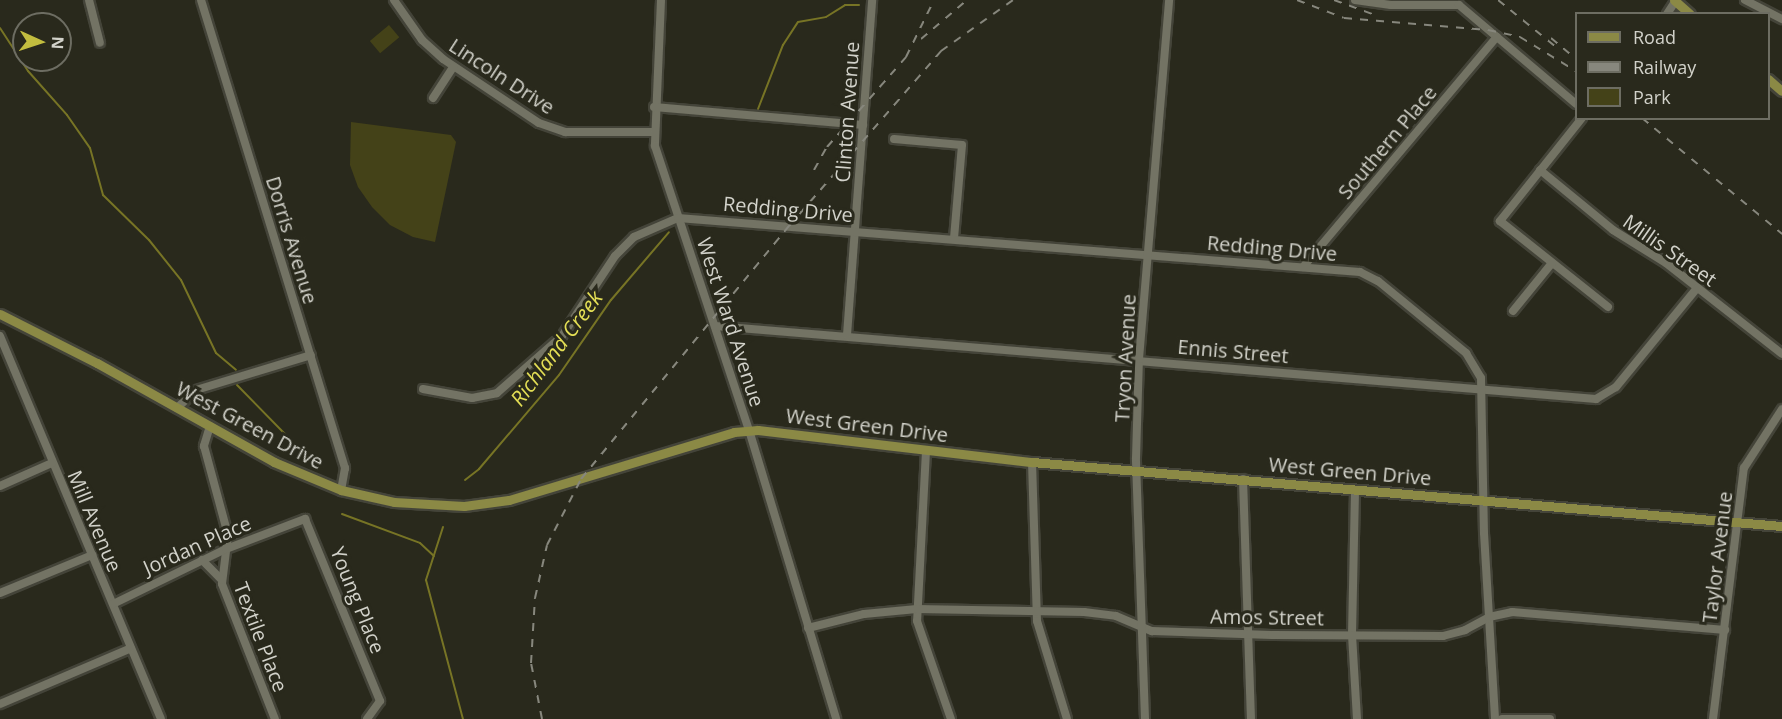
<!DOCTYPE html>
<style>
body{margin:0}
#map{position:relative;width:1782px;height:719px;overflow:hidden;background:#29291c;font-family:"Open Sans",sans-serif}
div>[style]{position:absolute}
.green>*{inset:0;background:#444218;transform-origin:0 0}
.stream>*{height:2px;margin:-1px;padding:0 1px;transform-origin:1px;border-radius:1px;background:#777425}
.roads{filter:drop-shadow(2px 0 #444439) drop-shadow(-2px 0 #444439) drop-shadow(0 2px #444439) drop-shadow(0 -2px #444439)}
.minor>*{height:8px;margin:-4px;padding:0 4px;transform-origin:4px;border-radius:4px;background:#737364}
.major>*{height:9px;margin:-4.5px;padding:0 4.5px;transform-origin:4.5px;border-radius:4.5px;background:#8b8945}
.rail>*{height:2px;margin-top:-1px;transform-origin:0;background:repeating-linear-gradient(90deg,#87877d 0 8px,transparent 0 16px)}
span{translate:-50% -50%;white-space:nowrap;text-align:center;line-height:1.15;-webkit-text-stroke:6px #29291c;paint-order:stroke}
.street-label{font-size:20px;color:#d2d2ca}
.water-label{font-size:21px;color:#e3de55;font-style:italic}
.legend{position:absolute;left:1575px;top:12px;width:195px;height:108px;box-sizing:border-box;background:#29291c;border:2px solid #6d6d62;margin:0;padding:8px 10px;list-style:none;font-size:18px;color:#d2d2ca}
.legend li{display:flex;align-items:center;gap:12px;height:30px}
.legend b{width:30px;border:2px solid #6d6d62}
.north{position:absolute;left:12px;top:12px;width:60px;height:60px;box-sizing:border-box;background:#29291c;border:2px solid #6d6d62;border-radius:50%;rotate:93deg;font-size:16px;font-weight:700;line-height:24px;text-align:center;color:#d2d2ca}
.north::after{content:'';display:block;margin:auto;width:21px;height:27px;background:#c2bd3f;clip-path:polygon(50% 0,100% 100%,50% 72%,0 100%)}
</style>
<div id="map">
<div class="green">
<i style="left:389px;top:25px;width:16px;height:25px;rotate:50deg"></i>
<i style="clip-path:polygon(351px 122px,451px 135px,456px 142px,435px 242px,413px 237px,390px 225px,372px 207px,358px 187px,350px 165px)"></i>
</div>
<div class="stream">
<i style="left:0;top:28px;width:51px;rotate:56.9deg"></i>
<i style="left:28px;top:71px;width:59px;rotate:48.4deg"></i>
<i style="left:67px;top:115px;width:40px;rotate:55.1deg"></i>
<i style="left:90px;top:148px;width:49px;rotate:74.5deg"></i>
<i style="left:103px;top:195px;width:64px;rotate:44.4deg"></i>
<i style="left:149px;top:240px;width:51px;rotate:51.3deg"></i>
<i style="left:181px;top:280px;width:81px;rotate:64.4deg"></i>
<i style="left:216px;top:353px;width:26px;rotate:40deg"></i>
<i style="left:758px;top:109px;width:69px;rotate:-68.7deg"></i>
<i style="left:783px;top:45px;width:27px;rotate:-57deg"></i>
<i style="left:798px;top:22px;width:28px;rotate:-10deg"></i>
<i style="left:826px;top:17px;width:22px;rotate:-32deg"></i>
<i style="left:845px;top:5px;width:14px"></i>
<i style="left:237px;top:385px;width:71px;rotate:45.6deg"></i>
<i style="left:465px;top:480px;width:18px;rotate:-38deg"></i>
<i style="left:479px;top:469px;width:123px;rotate:-49.6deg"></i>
<i style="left:559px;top:375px;width:91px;rotate:-55.3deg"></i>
<i style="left:611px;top:300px;width:89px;rotate:-49.5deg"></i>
<i style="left:342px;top:514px;width:83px;rotate:20.4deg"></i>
<i style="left:420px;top:543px;width:19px;rotate:43deg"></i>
<i style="left:443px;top:527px;width:56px;rotate:107.8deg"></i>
<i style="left:426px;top:580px;width:144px;rotate:75.1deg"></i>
</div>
<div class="roads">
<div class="minor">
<i style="left:89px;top:0;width:44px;rotate:75.7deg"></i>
<i style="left:201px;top:0;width:490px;rotate:72.9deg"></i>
<i style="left:345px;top:468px;width:22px;rotate:100deg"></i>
<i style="left:394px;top:0;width:49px;rotate:55deg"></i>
<i style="left:422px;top:40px;width:28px;rotate:42deg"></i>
<i style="left:443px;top:59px;width:115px;rotate:33.7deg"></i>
<i style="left:539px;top:123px;width:28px;rotate:19deg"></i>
<i style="left:565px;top:132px;width:88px"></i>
<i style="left:661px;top:0;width:146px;rotate:92.4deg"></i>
<i style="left:655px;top:146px;width:299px;rotate:71.7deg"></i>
<i style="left:749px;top:430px;width:302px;rotate:73.2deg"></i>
<i style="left:1355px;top:0;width:36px;rotate:8deg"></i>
<i style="left:1391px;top:5px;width:68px"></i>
<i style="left:1459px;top:5px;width:153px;rotate:40.2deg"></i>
<i style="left:1745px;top:0;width:42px;rotate:27.2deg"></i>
<i style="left:1667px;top:14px;width:17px;rotate:-57deg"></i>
<i style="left:433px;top:98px;width:37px;rotate:-57deg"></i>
<i style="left:654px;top:107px;width:210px;rotate:4.9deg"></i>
<i style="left:1582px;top:118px;width:132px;rotate:128.5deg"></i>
<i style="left:1500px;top:221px;width:138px;rotate:38.5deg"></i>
<i style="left:894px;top:139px;width:68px;rotate:5deg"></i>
<i style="left:962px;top:145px;width:94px;rotate:94.9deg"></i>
<i style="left:1540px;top:170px;width:94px;rotate:39.4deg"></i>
<i style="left:1613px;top:230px;width:62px;rotate:31.9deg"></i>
<i style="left:1666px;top:263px;width:147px;rotate:38.1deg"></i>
<i style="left:1303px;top:267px;width:301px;rotate:-49.9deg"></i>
<i style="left:1513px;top:311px;width:62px;rotate:-50.9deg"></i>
<i style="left:715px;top:326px;width:884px;rotate:4.74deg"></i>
<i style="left:1596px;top:399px;width:23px;rotate:-31deg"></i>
<i style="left:1616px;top:387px;width:128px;rotate:-50.7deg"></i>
<i style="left:847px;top:335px;width:336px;rotate:-85.7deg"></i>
<i style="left:0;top:336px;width:415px;rotate:67.2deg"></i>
<i style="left:423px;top:389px;width:50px;rotate:10.4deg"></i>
<i style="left:472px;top:398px;width:25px;rotate:-11deg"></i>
<i style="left:497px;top:393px;width:86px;rotate:-41.2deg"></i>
<i style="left:562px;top:336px;width:96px;rotate:-56.5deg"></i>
<i style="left:615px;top:256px;width:27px;rotate:-45deg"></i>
<i style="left:634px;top:237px;width:48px;rotate:-23.4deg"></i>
<i style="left:678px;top:218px;width:684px;rotate:4.53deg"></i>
<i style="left:1360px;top:272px;width:20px;rotate:27deg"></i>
<i style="left:1378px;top:281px;width:114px;rotate:39.3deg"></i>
<i style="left:1466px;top:353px;width:29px;rotate:59deg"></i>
<i style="left:1481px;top:378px;width:155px;rotate:88.9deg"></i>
<i style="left:1484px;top:533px;width:186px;rotate:86.6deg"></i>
<i style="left:177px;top:408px;width:26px;rotate:-43deg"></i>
<i style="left:196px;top:390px;width:120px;rotate:-16.9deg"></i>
<i style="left:210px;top:426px;width:21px;rotate:107deg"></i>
<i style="left:204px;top:446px;width:92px;rotate:74.9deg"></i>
<i style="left:228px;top:535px;width:49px;rotate:97deg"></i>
<i style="left:222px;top:584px;width:145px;rotate:68.6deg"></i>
<i style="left:926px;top:451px;width:170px;rotate:93deg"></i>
<i style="left:917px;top:621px;width:104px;rotate:70.9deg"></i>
<i style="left:1032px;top:462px;width:159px;rotate:88.2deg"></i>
<i style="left:1037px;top:621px;width:102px;rotate:73deg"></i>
<i style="left:1243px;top:479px;width:240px;rotate:88.1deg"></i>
<i style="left:0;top:486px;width:57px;rotate:-23.9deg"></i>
<i style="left:1355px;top:491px;width:144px;rotate:91.2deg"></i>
<i style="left:1352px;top:635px;width:84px;rotate:86.6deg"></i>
<i style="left:202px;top:560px;width:28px;rotate:45deg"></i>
<i style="left:0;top:593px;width:100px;rotate:-22.4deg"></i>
<i style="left:113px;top:604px;width:126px;rotate:-26deg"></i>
<i style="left:226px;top:549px;width:85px;rotate:-20.8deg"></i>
<i style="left:305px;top:519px;width:197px;rotate:67.6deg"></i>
<i style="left:380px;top:701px;width:22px;rotate:126deg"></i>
<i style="left:808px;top:628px;width:58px;rotate:-14deg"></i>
<i style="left:864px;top:614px;width:53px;rotate:-5.4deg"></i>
<i style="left:917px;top:609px;width:167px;rotate:1deg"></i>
<i style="left:1084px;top:612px;width:32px;rotate:7deg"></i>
<i style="left:1116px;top:616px;width:39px;rotate:23deg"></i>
<i style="left:1152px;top:631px;width:120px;rotate:1.9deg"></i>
<i style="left:1272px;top:635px;width:171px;rotate:0.3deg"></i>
<i style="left:1443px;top:636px;width:23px;rotate:-15deg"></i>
<i style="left:1465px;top:630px;width:27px;rotate:-28deg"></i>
<i style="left:1489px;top:617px;width:24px;rotate:-12deg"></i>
<i style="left:1512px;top:612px;width:214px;rotate:4.8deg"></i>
<i style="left:0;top:704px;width:142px;rotate:-23.1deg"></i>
<i style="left:1145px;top:719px;width:261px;rotate:-92deg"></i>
<i style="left:1136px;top:458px;width:99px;rotate:-88.3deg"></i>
<i style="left:1139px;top:359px;width:360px;rotate:-85.2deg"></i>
<i style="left:1502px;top:719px;width:48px"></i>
<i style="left:1713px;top:719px;width:253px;rotate:-83deg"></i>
<i style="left:1744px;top:468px;width:70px;rotate:-57.2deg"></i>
</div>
<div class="major">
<i style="left:1674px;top:0;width:21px;rotate:41deg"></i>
<i style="left:1768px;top:79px;width:18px;rotate:41deg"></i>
<i style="left:0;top:314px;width:109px;rotate:26.8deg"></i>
<i style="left:97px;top:363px;width:203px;rotate:29.2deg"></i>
<i style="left:274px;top:462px;width:73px;rotate:22.7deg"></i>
<i style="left:341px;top:490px;width:54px;rotate:12.8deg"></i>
<i style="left:394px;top:502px;width:70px;rotate:3.3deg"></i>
<i style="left:464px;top:506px;width:45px;rotate:-7.6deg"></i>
<i style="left:509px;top:500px;width:235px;rotate:-16.8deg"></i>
<i style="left:734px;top:432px;width:24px;rotate:-5deg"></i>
<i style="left:758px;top:430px;width:276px;rotate:6.7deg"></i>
<i style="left:1032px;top:462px;width:753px;rotate:4.88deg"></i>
</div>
</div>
<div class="rail">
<i style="left:1297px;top:0;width:50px;rotate:21deg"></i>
<i style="left:1344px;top:18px;width:144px;rotate:4.8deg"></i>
<i style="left:1488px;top:30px;width:33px;rotate:12deg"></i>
<i style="left:1520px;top:37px;width:66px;rotate:31.3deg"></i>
<i style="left:1334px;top:0;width:44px;rotate:20.1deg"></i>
<i style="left:1498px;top:0;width:75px;rotate:39deg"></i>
<i style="left:1551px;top:38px;width:33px;rotate:40deg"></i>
<i style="left:921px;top:39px;width:60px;rotate:-40.3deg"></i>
<i style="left:1642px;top:118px;width:182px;rotate:39.6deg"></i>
<i style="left:814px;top:170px;width:26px;rotate:-61deg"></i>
<i style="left:827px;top:147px;width:120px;rotate:-48.7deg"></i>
<i style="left:906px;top:57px;width:64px;rotate:-63.8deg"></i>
<i style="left:542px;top:719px;width:57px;rotate:-101.1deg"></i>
<i style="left:531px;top:663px;width:65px;rotate:-86.5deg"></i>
<i style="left:535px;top:598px;width:54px;rotate:-77.2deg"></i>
<i style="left:547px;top:545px;width:74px;rotate:-62.7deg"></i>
<i style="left:581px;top:479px;width:328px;rotate:-50.6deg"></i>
<i style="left:789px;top:226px;width:232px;rotate:-49deg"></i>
<i style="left:941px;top:51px;width:88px;rotate:-35.3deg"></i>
</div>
<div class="street-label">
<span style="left:502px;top:76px;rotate:33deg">Lincoln Drive</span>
<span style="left:847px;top:112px;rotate:-86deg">Clinton Avenue</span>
<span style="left:1387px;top:142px;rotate:-50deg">Southern Place</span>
<span style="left:788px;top:209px;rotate:5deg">Redding Drive</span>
<span style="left:292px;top:240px;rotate:73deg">Dorris Avenue</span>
<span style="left:1272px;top:248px;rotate:5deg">Redding Drive</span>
<span style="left:1670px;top:250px;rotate:35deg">Millis Street</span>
<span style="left:731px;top:322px;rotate:72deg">West Ward Avenue</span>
<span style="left:1233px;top:351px;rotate:5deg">Ennis Street</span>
<span style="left:1125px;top:358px;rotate:-87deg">Tryon Avenue</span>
<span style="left:250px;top:425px;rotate:28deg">West Green Drive</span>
<span style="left:867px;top:425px;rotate:7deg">West Green Drive</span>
<span style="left:1350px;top:471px;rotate:5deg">West Green Drive</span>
<span style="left:95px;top:521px;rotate:67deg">Mill Avenue</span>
<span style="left:197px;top:545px;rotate:-24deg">Jordan Place</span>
<span style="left:1717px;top:557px;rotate:-83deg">Taylor Avenue</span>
<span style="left:358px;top:600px;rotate:68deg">Young Place</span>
<span style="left:1267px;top:617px;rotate:1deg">Amos Street</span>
<span style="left:261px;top:637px;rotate:69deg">Textile Place</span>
</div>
<div class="water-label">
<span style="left:556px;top:348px;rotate:-53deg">Richland Creek</span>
</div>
<ul class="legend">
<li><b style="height:8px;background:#8b8945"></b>Road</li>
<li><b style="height:8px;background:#87877d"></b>Railway</li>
<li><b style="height:16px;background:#444218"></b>Park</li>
</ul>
<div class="north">N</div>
</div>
